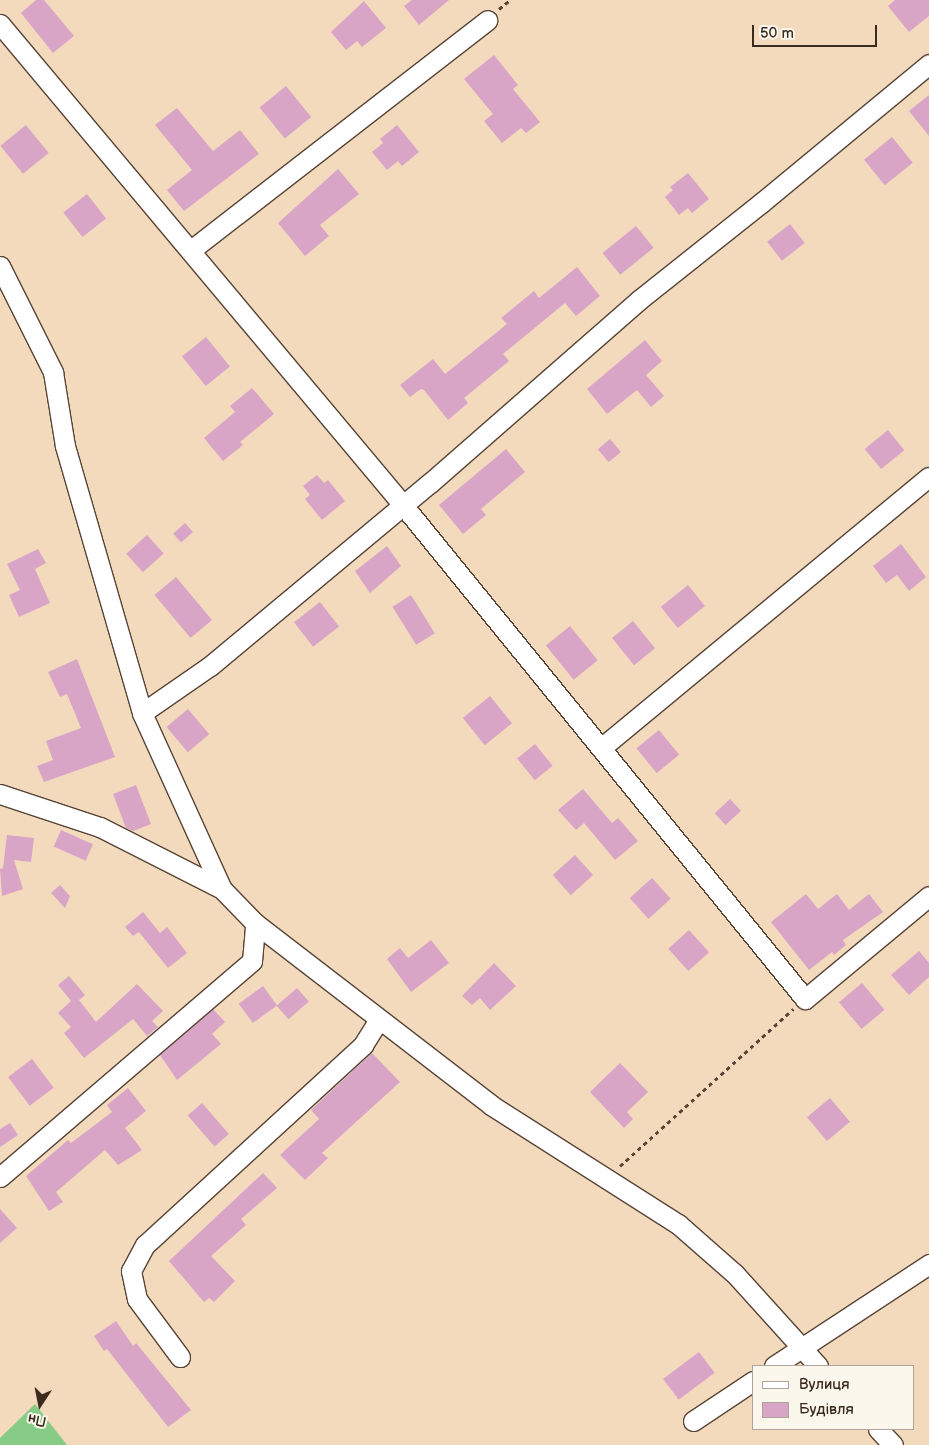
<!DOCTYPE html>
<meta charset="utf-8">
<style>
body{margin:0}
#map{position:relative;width:929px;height:1445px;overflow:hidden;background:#f4dabd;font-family:"Balsamiq Sans",sans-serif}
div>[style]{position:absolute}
.green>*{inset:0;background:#87cc86}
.building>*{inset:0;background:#d8a5c7;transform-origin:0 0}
.path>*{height:3px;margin-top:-1.5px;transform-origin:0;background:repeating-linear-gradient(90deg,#574436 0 4px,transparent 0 8px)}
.roads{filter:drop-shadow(1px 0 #574436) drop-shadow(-1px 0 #574436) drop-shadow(0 1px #574436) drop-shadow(0 -1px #574436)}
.minor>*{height:19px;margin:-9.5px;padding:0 9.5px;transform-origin:9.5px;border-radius:9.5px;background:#fff}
span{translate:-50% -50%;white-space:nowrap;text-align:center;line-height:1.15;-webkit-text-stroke:5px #fbf7ec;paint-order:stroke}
.legend{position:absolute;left:752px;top:1365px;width:162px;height:65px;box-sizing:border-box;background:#fbf7ec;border:1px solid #aea59a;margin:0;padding:6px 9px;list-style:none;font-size:15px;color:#3b2a1e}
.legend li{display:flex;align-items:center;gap:10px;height:25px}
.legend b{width:25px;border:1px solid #aea59a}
.north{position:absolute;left:15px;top:1380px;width:50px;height:50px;-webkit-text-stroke:4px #fbf7ec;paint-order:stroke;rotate:191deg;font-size:14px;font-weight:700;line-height:20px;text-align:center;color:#3b2a1e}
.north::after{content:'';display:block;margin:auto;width:18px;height:22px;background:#3b2a1e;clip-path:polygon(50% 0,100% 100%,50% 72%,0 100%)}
.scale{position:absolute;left:752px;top:25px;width:125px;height:22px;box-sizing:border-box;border:2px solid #3b2a1e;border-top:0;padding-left:6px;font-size:15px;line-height:18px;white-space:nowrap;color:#3b2a1e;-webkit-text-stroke:4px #fbf7ec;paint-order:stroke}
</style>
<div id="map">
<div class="green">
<i style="clip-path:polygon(35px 1404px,67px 1445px,0 1445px,0 1438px)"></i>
</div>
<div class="building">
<i style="clip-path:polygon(36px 0,44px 0,74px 36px,53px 53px,21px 13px)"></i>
<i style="clip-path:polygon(412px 0,449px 0,419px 25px,404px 6px)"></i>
<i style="clip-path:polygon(895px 0,929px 0,929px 16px,909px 32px,888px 6px)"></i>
<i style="clip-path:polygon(364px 1px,386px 28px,362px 47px,357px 41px,346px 50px,331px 32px)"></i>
<i style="clip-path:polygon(494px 55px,518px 85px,513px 89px,540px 122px,526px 133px,521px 128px,502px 143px,484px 121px,493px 114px,464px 79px)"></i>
<i style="left:286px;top:86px;width:40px;height:34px;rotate:51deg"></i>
<i style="clip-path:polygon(929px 95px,929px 136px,909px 111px)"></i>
<i style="clip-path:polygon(177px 108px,213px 151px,240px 130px,259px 154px,184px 211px,167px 190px,192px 170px,155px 125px)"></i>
<i style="left:26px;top:125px;width:36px;height:33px;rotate:51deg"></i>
<i style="clip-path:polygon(397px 125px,419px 152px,402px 166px,398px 161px,387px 170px,372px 152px,383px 143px,380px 139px)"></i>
<i style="left:892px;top:137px;width:33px;height:36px;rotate:51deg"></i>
<i style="clip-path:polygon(338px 169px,359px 194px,320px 225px,329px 236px,305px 256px,278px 223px)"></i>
<i style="clip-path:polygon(688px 173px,709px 199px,692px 213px,688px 208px,679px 215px,665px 197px,673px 190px,670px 187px)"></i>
<i style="left:87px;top:194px;width:31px;height:30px;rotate:52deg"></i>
<i style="left:790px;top:224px;width:24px;height:29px;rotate:52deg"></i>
<i style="left:636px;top:226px;width:28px;height:43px;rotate:51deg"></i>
<i style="clip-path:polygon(577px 267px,600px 296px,576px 316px,565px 303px,503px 354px,509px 361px,464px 398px,468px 403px,448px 420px,424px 390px,421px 389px,410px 397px,400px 385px,433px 359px,445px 374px,507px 324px,501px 318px,534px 291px,539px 298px)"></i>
<i style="left:206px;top:337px;width:38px;height:31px;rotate:51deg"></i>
<i style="clip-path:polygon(645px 340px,662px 361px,646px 375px,664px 396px,651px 407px,637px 390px,607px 414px,587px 389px)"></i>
<i style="clip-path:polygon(252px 388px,274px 414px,240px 442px,243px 445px,223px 461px,204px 438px,235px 412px,230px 406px)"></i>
<i style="left:888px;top:430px;width:26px;height:30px;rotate:51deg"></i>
<i style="left:610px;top:439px;width:17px;height:16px;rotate:50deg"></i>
<i style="clip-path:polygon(506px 449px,525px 472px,481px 509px,486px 515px,463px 534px,439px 505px)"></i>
<i style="clip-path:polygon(317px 475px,324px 483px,328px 480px,345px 501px,322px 520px,305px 499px,310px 495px,303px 486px)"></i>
<i style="left:185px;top:523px;width:12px;height:16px;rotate:48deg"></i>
<i style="left:147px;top:535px;width:25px;height:28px;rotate:48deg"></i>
<i style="clip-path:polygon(901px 544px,926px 577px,909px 591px,897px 575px,886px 583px,873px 566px)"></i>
<i style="clip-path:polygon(387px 546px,401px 566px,370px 593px,355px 571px)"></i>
<i style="clip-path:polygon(38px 549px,46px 563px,35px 569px,50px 603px,19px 617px,9px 595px,20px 590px,7px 564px)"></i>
<i style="left:176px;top:577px;width:56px;height:28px;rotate:50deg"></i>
<i style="left:688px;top:585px;width:27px;height:35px;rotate:51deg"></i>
<i style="left:411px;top:595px;width:45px;height:22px;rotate:58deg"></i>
<i style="left:320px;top:602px;width:31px;height:33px;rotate:52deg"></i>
<i style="left:633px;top:621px;width:35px;height:27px;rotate:51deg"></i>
<i style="left:570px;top:626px;width:44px;height:31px;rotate:51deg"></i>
<i style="clip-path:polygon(77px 659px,115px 757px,44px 782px,37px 766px,53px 760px,46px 741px,81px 728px,67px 694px,60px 697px,48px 672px)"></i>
<i style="left:490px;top:696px;width:35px;height:35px;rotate:51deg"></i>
<i style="left:188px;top:709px;width:33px;height:28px;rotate:50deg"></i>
<i style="left:659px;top:730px;width:32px;height:29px;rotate:51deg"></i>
<i style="left:535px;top:744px;width:28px;height:23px;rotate:51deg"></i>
<i style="clip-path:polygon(136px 785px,151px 824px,133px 831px,126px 828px,113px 794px)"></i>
<i style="clip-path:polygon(583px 789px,612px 823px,618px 818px,638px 841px,615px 860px,584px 823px,576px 830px,558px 810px)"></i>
<i style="left:730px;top:799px;width:16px;height:21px;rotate:47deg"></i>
<i style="left:61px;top:830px;width:35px;height:18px;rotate:24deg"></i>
<i style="clip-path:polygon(7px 835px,34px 838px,31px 862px,14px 860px,23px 889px,2px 896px,0 869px,3px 868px)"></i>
<i style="left:575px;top:855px;width:27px;height:30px;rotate:48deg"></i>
<i style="left:652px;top:878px;width:28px;height:30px;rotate:48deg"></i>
<i style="clip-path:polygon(60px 885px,70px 896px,65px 908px,51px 893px)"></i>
<i style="clip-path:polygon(806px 894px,818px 909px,837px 894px,849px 910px,869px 894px,883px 912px,843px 940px,846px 945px,834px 955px,832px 952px,809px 970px,771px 922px)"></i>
<i style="clip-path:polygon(143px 912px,160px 933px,167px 927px,187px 953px,168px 968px,139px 932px,133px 936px,125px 927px)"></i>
<i style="left:689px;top:930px;width:30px;height:28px;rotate:48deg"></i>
<i style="clip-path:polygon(431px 940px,449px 963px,411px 992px,387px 959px,400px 948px,408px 958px)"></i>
<i style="clip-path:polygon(919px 951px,929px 963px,929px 977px,909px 995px,891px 975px)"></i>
<i style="clip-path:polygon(494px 963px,516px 986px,490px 1010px,480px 998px,472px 1005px,462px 996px)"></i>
<i style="clip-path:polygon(69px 976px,85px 995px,79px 1000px,96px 1022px,137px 984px,163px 1011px,152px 1021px,158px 1027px,147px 1036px,133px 1019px,84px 1058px,64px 1033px,71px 1027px,58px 1013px,71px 1001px,58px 985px)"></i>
<i style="left:862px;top:983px;width:35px;height:30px;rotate:50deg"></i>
<i style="left:263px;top:986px;width:24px;height:30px;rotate:54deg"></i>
<i style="left:297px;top:988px;width:18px;height:27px;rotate:49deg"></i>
<i style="clip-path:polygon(213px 1009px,225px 1022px,212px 1034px,221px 1044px,177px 1080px,160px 1055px)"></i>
<i style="clip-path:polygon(372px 1053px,400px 1082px,322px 1153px,328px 1158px,305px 1180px,280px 1155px,319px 1119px,311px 1110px)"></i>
<i style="left:32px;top:1059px;width:36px;height:30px;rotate:53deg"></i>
<i style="clip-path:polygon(620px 1063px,648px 1092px,627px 1112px,633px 1119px,624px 1128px,590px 1092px)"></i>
<i style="clip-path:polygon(128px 1088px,146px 1111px,125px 1128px,142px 1150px,118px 1165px,105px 1150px,56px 1192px,63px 1202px,49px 1211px,26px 1176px,68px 1140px,71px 1143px,112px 1112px,107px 1105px)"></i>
<i style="left:830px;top:1098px;width:31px;height:30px;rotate:50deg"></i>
<i style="left:202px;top:1103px;width:41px;height:19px;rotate:49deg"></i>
<i style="clip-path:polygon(10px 1123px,18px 1135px,0 1147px,0 1129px)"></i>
<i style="clip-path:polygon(263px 1173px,277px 1188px,241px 1219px,246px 1225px,211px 1256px,235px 1281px,214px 1302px,209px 1298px,204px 1302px,169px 1261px)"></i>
<i style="clip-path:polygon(0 1209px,17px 1228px,0 1243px)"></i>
<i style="clip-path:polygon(116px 1321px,133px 1346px,136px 1343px,191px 1410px,168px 1427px,107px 1349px,104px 1351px,94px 1336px)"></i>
<i style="left:699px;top:1352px;width:26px;height:45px;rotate:53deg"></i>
</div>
<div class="path">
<i style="left:499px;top:9px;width:14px;rotate:-39deg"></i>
<i style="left:620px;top:1166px;width:234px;rotate:-42.2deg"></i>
</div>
<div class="roads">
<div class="minor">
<i style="left:0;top:24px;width:628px;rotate:50.04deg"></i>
<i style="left:403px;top:505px;width:637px;rotate:50.86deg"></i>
<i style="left:805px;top:999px;width:161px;rotate:-39.7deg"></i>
<i style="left:191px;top:250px;width:375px;rotate:-37.8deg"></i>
<i style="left:0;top:266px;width:119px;rotate:63.4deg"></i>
<i style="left:53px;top:372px;width:75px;rotate:80.8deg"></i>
<i style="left:65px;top:446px;width:278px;rotate:73.9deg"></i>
<i style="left:142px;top:713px;width:193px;rotate:65.6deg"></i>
<i style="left:222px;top:889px;width:47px;rotate:45.9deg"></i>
<i style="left:255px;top:923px;width:298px;rotate:37.6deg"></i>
<i style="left:491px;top:1105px;width:222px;rotate:32.5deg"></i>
<i style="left:678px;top:1224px;width:76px;rotate:41.3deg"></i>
<i style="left:735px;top:1274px;width:124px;rotate:47.9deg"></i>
<i style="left:142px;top:713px;width:83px;rotate:-34.7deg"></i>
<i style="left:210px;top:666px;width:286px;rotate:-39.8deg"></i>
<i style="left:430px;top:483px;width:278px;rotate:-41.2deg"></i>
<i style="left:639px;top:300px;width:156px;rotate:-38.5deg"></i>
<i style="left:761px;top:203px;width:218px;rotate:-39.6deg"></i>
<i style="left:601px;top:748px;width:425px;rotate:-39.6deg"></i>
<i style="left:0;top:794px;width:105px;rotate:18.3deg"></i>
<i style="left:100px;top:827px;width:137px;rotate:26.9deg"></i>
<i style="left:0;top:1177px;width:332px;rotate:-40.6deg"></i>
<i style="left:252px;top:961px;width:38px;rotate:-85deg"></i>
<i style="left:180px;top:1357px;width:72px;rotate:-126.6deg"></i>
<i style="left:137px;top:1299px;width:29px;rotate:-102deg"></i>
<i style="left:131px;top:1271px;width:30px;rotate:-62deg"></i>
<i style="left:145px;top:1245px;width:296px;rotate:-42.5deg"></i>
<i style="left:363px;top:1045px;width:28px;rotate:-58deg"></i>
<i style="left:774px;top:1366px;width:186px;rotate:-33.3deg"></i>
<i style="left:693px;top:1421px;width:72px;rotate:-33.7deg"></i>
<i style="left:878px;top:1429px;width:22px;rotate:47deg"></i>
</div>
</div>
<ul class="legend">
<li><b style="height:6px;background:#fff"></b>Вулиця</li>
<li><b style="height:14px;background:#d8a5c7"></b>Будівля</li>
</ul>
<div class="north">Пн</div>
<div class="scale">50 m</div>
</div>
